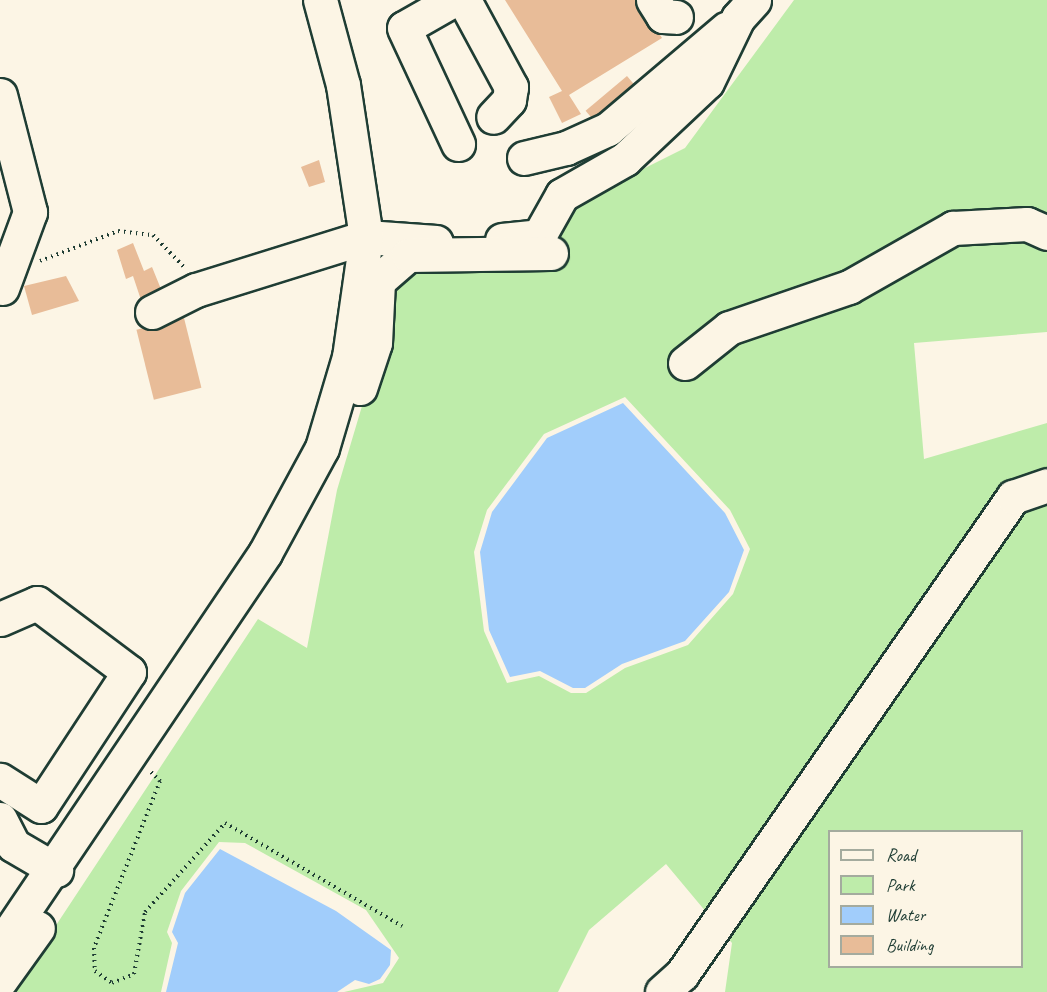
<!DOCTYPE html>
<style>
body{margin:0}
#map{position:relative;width:1047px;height:992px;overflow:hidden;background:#fcf5e5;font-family:Caveat,sans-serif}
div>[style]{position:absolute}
.green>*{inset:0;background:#beecaa}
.water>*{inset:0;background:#a1cdfb}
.building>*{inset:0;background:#e8bc98;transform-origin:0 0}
.path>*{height:4px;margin-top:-2px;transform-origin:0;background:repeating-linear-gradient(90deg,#1f3d34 0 1.5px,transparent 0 6px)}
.roads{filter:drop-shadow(2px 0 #1f3d34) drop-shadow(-2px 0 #1f3d34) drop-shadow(0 2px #1f3d34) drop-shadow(0 -2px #1f3d34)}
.minor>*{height:33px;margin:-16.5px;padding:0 16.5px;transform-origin:16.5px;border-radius:16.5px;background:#fcf5e5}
span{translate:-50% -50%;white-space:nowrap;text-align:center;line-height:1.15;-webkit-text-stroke:4.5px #fcf5e5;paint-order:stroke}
.legend{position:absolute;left:828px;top:830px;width:195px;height:138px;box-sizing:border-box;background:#fcf5e5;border:2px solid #a4ab9e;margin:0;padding:8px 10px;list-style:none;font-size:18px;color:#1f3d34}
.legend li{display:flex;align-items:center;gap:12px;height:30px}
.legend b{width:30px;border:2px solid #a4ab9e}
</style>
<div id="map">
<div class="green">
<i style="clip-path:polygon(evenodd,794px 0,1047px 0,1047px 332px,914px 343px,924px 459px,1047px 423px,1047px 992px,725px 992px,732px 943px,666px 864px,589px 930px,558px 992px,344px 992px,383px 983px,399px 958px,366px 910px,245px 843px,219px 842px,181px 891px,167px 932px,172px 943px,161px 992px,12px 992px,258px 619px,307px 648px,337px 490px,401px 275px,573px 204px,685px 148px,794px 0,625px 397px,730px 510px,750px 549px,733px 594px,688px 645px,625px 668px,586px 693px,571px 693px,539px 676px,507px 683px,484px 631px,474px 552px,487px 510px,544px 434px,625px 397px,794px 0,830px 832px,1022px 832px,1022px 966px,830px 966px,830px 832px)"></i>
</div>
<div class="water">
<i style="clip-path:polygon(623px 403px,725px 513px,744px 550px,729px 592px,685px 641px,622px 664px,585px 688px,573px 688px,540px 671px,510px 677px,489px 630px,480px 552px,492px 512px,547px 438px)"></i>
<i style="clip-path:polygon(220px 849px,336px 911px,391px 950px,390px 965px,380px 979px,369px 984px,355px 980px,337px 992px,166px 992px,178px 943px,172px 932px,185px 893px)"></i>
</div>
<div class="building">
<i style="clip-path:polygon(505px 0,638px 0,662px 38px,569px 95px,581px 114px,562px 123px,549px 97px,562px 91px)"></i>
<i style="left:627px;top:76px;width:17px;height:54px;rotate:50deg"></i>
<i style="clip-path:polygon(319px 160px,325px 182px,309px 187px,301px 167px)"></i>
<i style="clip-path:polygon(133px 243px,144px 271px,152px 267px,163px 294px,142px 303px,133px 276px,126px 279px,117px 250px)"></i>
<i style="clip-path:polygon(66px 276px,79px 301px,32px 315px,24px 286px)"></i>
<i style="left:184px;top:318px;width:72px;height:49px;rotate:76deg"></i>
</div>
<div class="path">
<i style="left:40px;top:261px;width:84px;rotate:-21deg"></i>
<i style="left:118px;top:231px;width:35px;rotate:7deg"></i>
<i style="left:153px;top:235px;width:45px;rotate:45.9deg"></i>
<i style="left:151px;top:772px;width:13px;rotate:45deg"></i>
<i style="left:160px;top:781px;width:180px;rotate:111.6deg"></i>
<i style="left:94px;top:948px;width:23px;rotate:88deg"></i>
<i style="left:95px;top:971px;width:21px;rotate:35deg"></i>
<i style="left:112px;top:983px;width:24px;rotate:-22deg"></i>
<i style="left:134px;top:974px;width:63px;rotate:-79.9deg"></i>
<i style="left:145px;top:912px;width:120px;rotate:-48deg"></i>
<i style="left:225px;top:823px;width:205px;rotate:30.2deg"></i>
</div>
<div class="roads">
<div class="minor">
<i style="left:453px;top:0;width:56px;rotate:150.3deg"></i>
<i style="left:404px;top:28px;width:128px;rotate:65deg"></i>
<i style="left:464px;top:0;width:99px;rotate:61.6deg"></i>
<i style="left:511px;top:87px;width:13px;rotate:99deg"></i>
<i style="left:509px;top:100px;width:23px;rotate:133deg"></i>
<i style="left:653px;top:0;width:19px;rotate:58deg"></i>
<i style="left:663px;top:16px;width:13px;rotate:4deg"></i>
<i style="left:0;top:95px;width:121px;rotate:75.6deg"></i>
<i style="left:30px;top:212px;width:81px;rotate:110.2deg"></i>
<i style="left:524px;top:158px;width:43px;rotate:-13.4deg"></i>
<i style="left:566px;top:148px;width:46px;rotate:-24.3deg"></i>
<i style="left:608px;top:129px;width:155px;rotate:-40.3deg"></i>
<i style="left:502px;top:240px;width:37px;rotate:-6deg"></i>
<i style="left:539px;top:236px;width:47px;rotate:-60.7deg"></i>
<i style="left:562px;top:195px;width:73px;rotate:-29.7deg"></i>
<i style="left:625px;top:159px;width:112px;rotate:-43.2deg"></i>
<i style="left:707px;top:82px;width:71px;rotate:-64.2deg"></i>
<i style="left:738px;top:18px;width:24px;rotate:-48deg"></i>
<i style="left:152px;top:312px;width:49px;rotate:-26.6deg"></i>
<i style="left:196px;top:290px;width:178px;rotate:-17.3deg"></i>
<i style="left:366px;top:237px;width:70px;rotate:4.1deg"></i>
<i style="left:685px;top:363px;width:56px;rotate:-38.5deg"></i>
<i style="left:729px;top:328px;width:127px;rotate:-18.9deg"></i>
<i style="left:849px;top:287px;width:120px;rotate:-29.6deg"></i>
<i style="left:953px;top:228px;width:74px;rotate:-3.1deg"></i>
<i style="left:1027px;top:224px;width:22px;rotate:24deg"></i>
<i style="left:360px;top:388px;width:47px;rotate:-71.6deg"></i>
<i style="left:375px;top:343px;width:62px;rotate:-87.2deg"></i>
<i style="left:378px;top:281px;width:40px;rotate:-41deg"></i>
<i style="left:408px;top:255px;width:143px;rotate:-0.8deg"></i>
<i style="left:0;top:619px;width:40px;rotate:-23.4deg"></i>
<i style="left:37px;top:603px;width:115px;rotate:36.9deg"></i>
<i style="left:129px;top:672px;width:160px;rotate:123.3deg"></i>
<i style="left:41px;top:806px;width:49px;rotate:-147.6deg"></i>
<i style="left:0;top:819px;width:29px;rotate:63deg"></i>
<i style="left:13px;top:845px;width:50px;rotate:30.2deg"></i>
<i style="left:0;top:946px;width:474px;rotate:-56deg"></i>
<i style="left:265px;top:553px;width:119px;rotate:-61.5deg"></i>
<i style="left:322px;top:448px;width:95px;rotate:-73.5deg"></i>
<i style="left:349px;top:357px;width:121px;rotate:-81.9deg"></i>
<i style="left:366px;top:237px;width:154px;rotate:-98.6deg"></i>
<i style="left:343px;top:85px;width:88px;rotate:-105.1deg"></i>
<i style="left:0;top:981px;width:65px;rotate:-54.4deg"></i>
<i style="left:662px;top:992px;width:27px;rotate:-42deg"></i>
<i style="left:682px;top:974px;width:581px;rotate:-55.24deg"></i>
<i style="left:1013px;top:497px;width:36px;rotate:-19deg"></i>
</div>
</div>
<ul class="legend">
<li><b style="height:8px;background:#fcf5e5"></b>Road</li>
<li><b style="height:16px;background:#beecaa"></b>Park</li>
<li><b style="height:16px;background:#a1cdfb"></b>Water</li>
<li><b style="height:16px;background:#e8bc98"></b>Building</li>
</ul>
</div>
